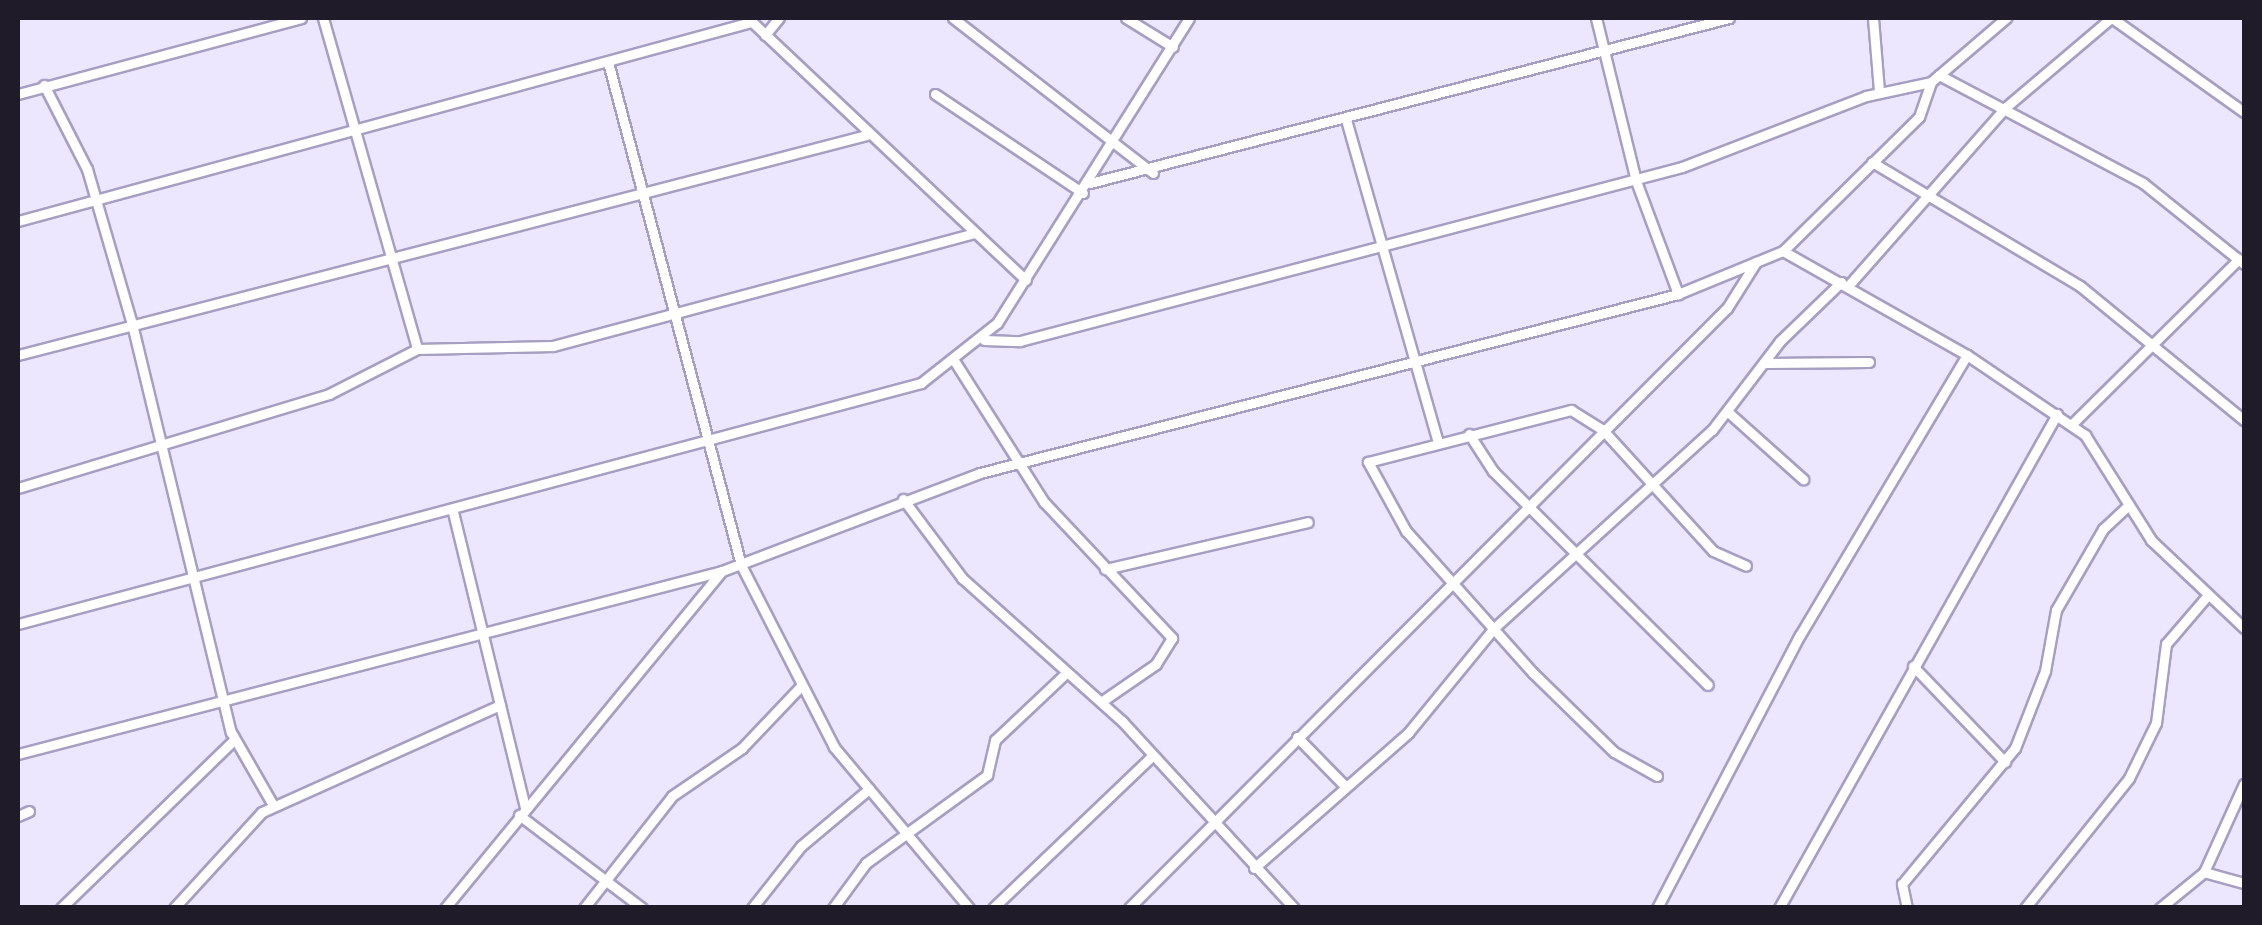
<!DOCTYPE html>
<style>
body{margin:0}
#map{position:relative;width:2262px;height:925px;overflow:hidden;background:#ece7fe;font-family:"Asap Condensed",sans-serif}
div>[style]{position:absolute}
.roads{filter:drop-shadow(2px 0 #a79fc2) drop-shadow(-2px 0 #a79fc2) drop-shadow(0 2px #a79fc2) drop-shadow(0 -2px #a79fc2)}
.minor>*{height:9px;margin:-4.5px;padding:0 4.5px;transform-origin:4.5px;border-radius:4.5px;background:#fff}
span{translate:-50% -50%;white-space:nowrap;text-align:center;line-height:1.15;-webkit-text-stroke:8px #fff;paint-order:stroke}
.frame{position:absolute;inset:0;border:20px solid #1f1b28;pointer-events:none}
</style>
<div id="map">
<div class="roads">
<div class="minor">
<i style="left:323px;top:18px;width:344px;rotate:74.1deg"></i>
<i style="left:953px;top:18px;width:253px;rotate:37.8deg"></i>
<i style="left:1126px;top:18px;width:55px;rotate:31.7deg"></i>
<i style="left:1596px;top:18px;width:168px;rotate:76.2deg"></i>
<i style="left:1636px;top:181px;width:121px;rotate:69.6deg"></i>
<i style="left:1873px;top:18px;width:73px;rotate:85.3deg"></i>
<i style="left:2112px;top:18px;width:162px;rotate:35.5deg"></i>
<i style="left:750px;top:20px;width:379px;rotate:43.3deg"></i>
<i style="left:765px;top:35px;width:22px;rotate:-51deg"></i>
<i style="left:608px;top:62px;width:520px;rotate:75.19deg"></i>
<i style="left:741px;top:565px;width:204px;rotate:62.9deg"></i>
<i style="left:834px;top:747px;width:210px;rotate:50deg"></i>
<i style="left:1939px;top:75px;width:231px;rotate:27.9deg"></i>
<i style="left:2143px;top:183px;width:129px;rotate:38.7deg"></i>
<i style="left:44px;top:85px;width:94px;rotate:62.9deg"></i>
<i style="left:87px;top:169px;width:161px;rotate:73.8deg"></i>
<i style="left:132px;top:324px;width:420px;rotate:76.4deg"></i>
<i style="left:231px;top:732px;width:84px;rotate:60.1deg"></i>
<i style="left:18px;top:94px;width:293px;rotate:-15deg"></i>
<i style="left:935px;top:94px;width:178px;rotate:33.8deg"></i>
<i style="left:1347px;top:123px;width:329px;rotate:74.1deg"></i>
<i style="left:1872px;top:162px;width:242px;rotate:30.8deg"></i>
<i style="left:2080px;top:286px;width:212px;rotate:39.3deg"></i>
<i style="left:1090px;top:183px;width:660px;rotate:-14.48deg"></i>
<i style="left:18px;top:221px;width:760px;rotate:-15.19deg"></i>
<i style="left:1783px;top:251px;width:211px;rotate:29.5deg"></i>
<i style="left:1967px;top:355px;width:143px;rotate:34.1deg"></i>
<i style="left:2085px;top:435px;width:124px;rotate:57.8deg"></i>
<i style="left:2151px;top:540px;width:128px;rotate:43.4deg"></i>
<i style="left:1848px;top:286px;width:239px;rotate:-48.6deg"></i>
<i style="left:2006px;top:107px;width:138px;rotate:-40.3deg"></i>
<i style="left:984px;top:340px;width:36px;rotate:2deg"></i>
<i style="left:1020px;top:341px;width:684px;rotate:-14.73deg"></i>
<i style="left:1682px;top:167px;width:197px;rotate:-21.1deg"></i>
<i style="left:1866px;top:96px;width:66px;rotate:-12.2deg"></i>
<i style="left:1931px;top:82px;width:99px;rotate:-40.5deg"></i>
<i style="left:18px;top:355px;width:877px;rotate:-14.53deg"></i>
<i style="left:955px;top:362px;width:166px;rotate:57.6deg"></i>
<i style="left:1044px;top:502px;width:187px;rotate:46.7deg"></i>
<i style="left:1172px;top:638px;width:31px;rotate:122deg"></i>
<i style="left:1156px;top:664px;width:67px;rotate:145.4deg"></i>
<i style="left:1766px;top:363px;width:103px;rotate:-0.6deg"></i>
<i style="left:1728px;top:412px;width:101px;rotate:41.8deg"></i>
<i style="left:2071px;top:425px;width:236px;rotate:-44.7deg"></i>
<i style="left:1469px;top:434px;width:44px;rotate:57deg"></i>
<i style="left:1493px;top:471px;width:303px;rotate:44.9deg"></i>
<i style="left:18px;top:488px;width:325px;rotate:-16.8deg"></i>
<i style="left:329px;top:394px;width:99px;rotate:-27.1deg"></i>
<i style="left:417px;top:349px;width:136px;rotate:-1.3deg"></i>
<i style="left:553px;top:346px;width:436px;rotate:-15deg"></i>
<i style="left:903px;top:499px;width:99px;rotate:53.2deg"></i>
<i style="left:962px;top:578px;width:215px;rotate:41.8deg"></i>
<i style="left:1122px;top:721px;width:254px;rotate:47.4deg"></i>
<i style="left:453px;top:512px;width:305px;rotate:76.3deg"></i>
<i style="left:1105px;top:569px;width:208px;rotate:-13deg"></i>
<i style="left:18px;top:624px;width:935px;rotate:-14.94deg"></i>
<i style="left:921px;top:383px;width:97px;rotate:-38.3deg"></i>
<i style="left:997px;top:323px;width:360px;rotate:-57.8deg"></i>
<i style="left:1913px;top:666px;width:133px;rotate:46.2deg"></i>
<i style="left:1297px;top:737px;width:70px;rotate:45.6deg"></i>
<i style="left:18px;top:754px;width:727px;rotate:-14.57deg"></i>
<i style="left:722px;top:571px;width:276px;rotate:-20.8deg"></i>
<i style="left:980px;top:473px;width:721px;rotate:-14.38deg"></i>
<i style="left:1678px;top:294px;width:113px;rotate:-22.3deg"></i>
<i style="left:1783px;top:251px;width:191px;rotate:-44.6deg"></i>
<i style="left:1919px;top:117px;width:37px;rotate:-71deg"></i>
<i style="left:1657px;top:776px;width:49px;rotate:-150.8deg"></i>
<i style="left:1614px;top:752px;width:113px;rotate:-135.7deg"></i>
<i style="left:1533px;top:673px;width:191px;rotate:-131.8deg"></i>
<i style="left:1406px;top:531px;width:79px;rotate:-118.8deg"></i>
<i style="left:1368px;top:462px;width:210px;rotate:-14.4deg"></i>
<i style="left:1571px;top:410px;width:36px;rotate:32deg"></i>
<i style="left:1602px;top:429px;width:165px;rotate:47.7deg"></i>
<i style="left:1713px;top:551px;width:36px;rotate:24deg"></i>
<i style="left:519px;top:815px;width:154px;rotate:37.1deg"></i>
<i style="left:18px;top:816px;width:12px;rotate:-24deg"></i>
<i style="left:1254px;top:868px;width:205px;rotate:-41.2deg"></i>
<i style="left:1408px;top:733px;width:134px;rotate:-50.7deg"></i>
<i style="left:1493px;top:629px;width:296px;rotate:-42.3deg"></i>
<i style="left:1712px;top:430px;width:112px;rotate:-52.6deg"></i>
<i style="left:1780px;top:341px;width:85px;rotate:-44deg"></i>
<i style="left:2204px;top:872px;width:41px;rotate:15.4deg"></i>
<i style="left:61px;top:908px;width:241px;rotate:-44.2deg"></i>
<i style="left:174px;top:908px;width:130px;rotate:-47.5deg"></i>
<i style="left:262px;top:812px;width:261px;rotate:-24.2deg"></i>
<i style="left:445px;top:908px;width:436px;rotate:-50.6deg"></i>
<i style="left:584px;top:908px;width:142px;rotate:-51.8deg"></i>
<i style="left:672px;top:796px;width:85px;rotate:-34.4deg"></i>
<i style="left:742px;top:748px;width:86px;rotate:-46.4deg"></i>
<i style="left:752px;top:908px;width:79px;rotate:-51.7deg"></i>
<i style="left:801px;top:846px;width:89px;rotate:-40deg"></i>
<i style="left:833px;top:908px;width:56px;rotate:-53.7deg"></i>
<i style="left:866px;top:863px;width:150px;rotate:-36deg"></i>
<i style="left:987px;top:775px;width:36px;rotate:-77deg"></i>
<i style="left:995px;top:740px;width:98px;rotate:-43.3deg"></i>
<i style="left:993px;top:908px;width:221px;rotate:-43.7deg"></i>
<i style="left:1129px;top:908px;width:847px;rotate:-45.1deg"></i>
<i style="left:1727px;top:308px;width:54px;rotate:-57.8deg"></i>
<i style="left:1657px;top:908px;width:308px;rotate:-62.4deg"></i>
<i style="left:1800px;top:635px;width:326px;rotate:-59.2deg"></i>
<i style="left:1779px;top:908px;width:567px;rotate:-60.63deg"></i>
<i style="left:1907px;top:908px;width:25px;rotate:-102deg"></i>
<i style="left:1902px;top:884px;width:177px;rotate:-50.3deg"></i>
<i style="left:2015px;top:748px;width:83px;rotate:-68.7deg"></i>
<i style="left:2045px;top:671px;width:62px;rotate:-79.8deg"></i>
<i style="left:2056px;top:610px;width:94px;rotate:-59.9deg"></i>
<i style="left:2103px;top:529px;width:34px;rotate:-43deg"></i>
<i style="left:2025px;top:908px;width:166px;rotate:-51.3deg"></i>
<i style="left:2129px;top:778px;width:61px;rotate:-63.9deg"></i>
<i style="left:2156px;top:723px;width:80px;rotate:-82.8deg"></i>
<i style="left:2166px;top:644px;width:65px;rotate:-49.4deg"></i>
<i style="left:2160px;top:908px;width:57px;rotate:-39.3deg"></i>
<i style="left:2204px;top:872px;width:97px;rotate:-65.6deg"></i>
</div>
</div>
<div class="frame"></div>
</div>
